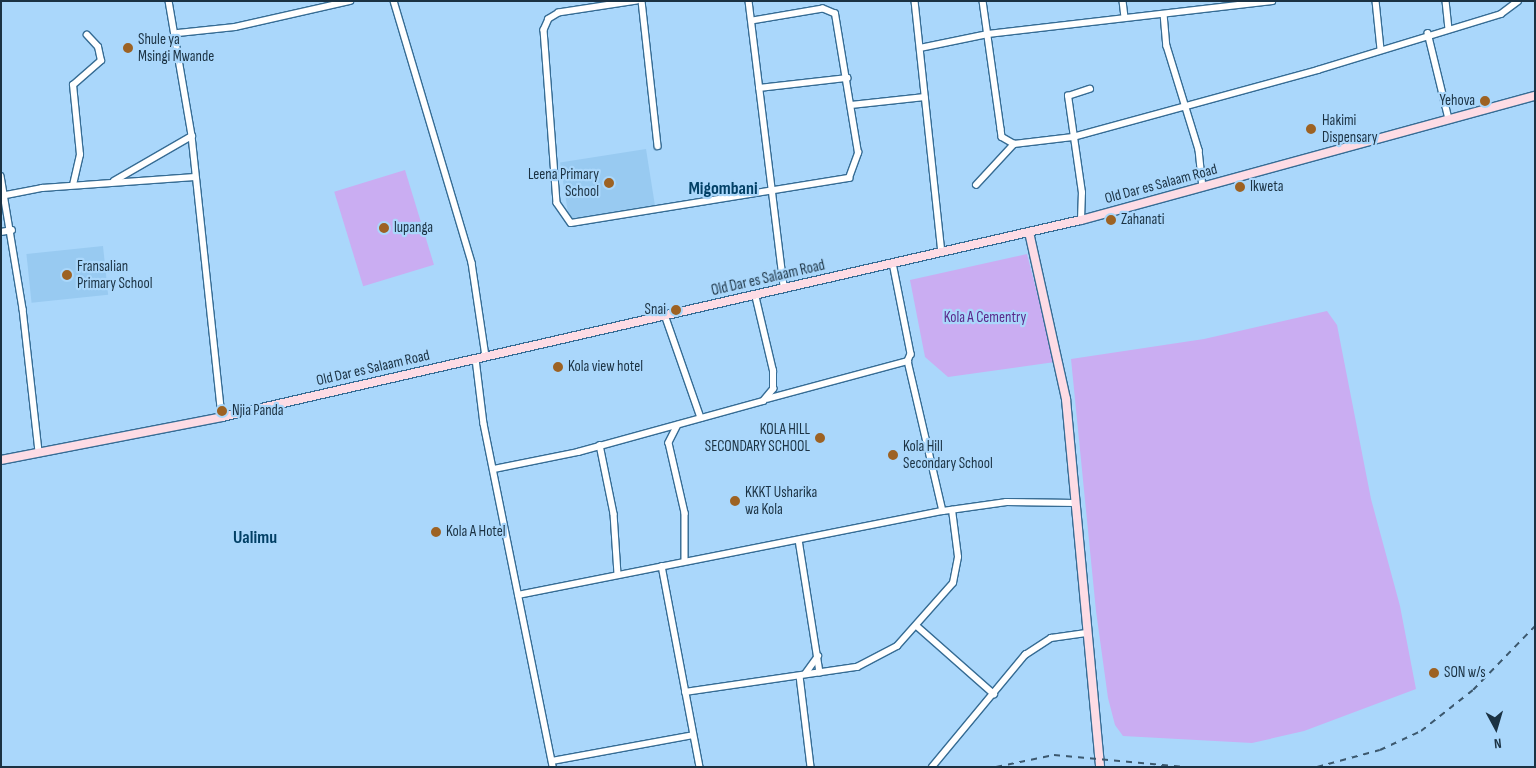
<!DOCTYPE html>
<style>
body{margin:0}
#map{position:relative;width:1536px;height:768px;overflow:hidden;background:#aad7fb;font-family:"Sofia Sans Condensed",sans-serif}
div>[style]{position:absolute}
.built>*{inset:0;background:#98caf1;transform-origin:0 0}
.green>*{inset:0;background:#caadf2;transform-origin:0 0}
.roads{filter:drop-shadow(1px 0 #366c94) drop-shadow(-1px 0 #366c94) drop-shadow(0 1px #366c94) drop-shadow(0 -1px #366c94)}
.street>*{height:5.5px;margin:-2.75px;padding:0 2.75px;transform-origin:2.75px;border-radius:2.75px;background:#fff}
.secondary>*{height:8px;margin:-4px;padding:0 4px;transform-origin:4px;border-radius:4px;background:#fddce5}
.rail>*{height:2px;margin-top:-1px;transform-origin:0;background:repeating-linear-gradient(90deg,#3c586e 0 6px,transparent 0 12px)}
.dots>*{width:14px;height:14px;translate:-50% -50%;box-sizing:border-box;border:2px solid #aad7fb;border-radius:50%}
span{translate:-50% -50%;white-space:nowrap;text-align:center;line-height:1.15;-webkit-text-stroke:4.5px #aad7fb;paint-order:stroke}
.poi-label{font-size:15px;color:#1b3243}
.left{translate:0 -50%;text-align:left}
.right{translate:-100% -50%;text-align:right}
.street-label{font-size:15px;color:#1b3243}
.park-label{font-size:15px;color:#5b298b}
.quarter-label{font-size:18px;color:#024066;font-weight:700}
.frame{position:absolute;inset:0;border:2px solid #1b3243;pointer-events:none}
.north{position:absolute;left:1471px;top:703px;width:50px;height:50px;-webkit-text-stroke:4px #aad7fb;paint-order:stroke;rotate:174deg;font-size:14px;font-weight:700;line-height:20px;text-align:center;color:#1b3243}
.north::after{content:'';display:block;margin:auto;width:18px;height:22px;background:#1b3243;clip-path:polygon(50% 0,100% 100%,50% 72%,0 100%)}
</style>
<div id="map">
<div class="built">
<i style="left:646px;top:149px;width:57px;height:87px;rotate:81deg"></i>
<i style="left:103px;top:246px;width:49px;height:77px;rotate:84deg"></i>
</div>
<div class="green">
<i style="left:405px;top:170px;width:99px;height:74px;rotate:73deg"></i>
<i style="clip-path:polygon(1027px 254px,1055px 362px,948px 377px,925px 357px,910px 280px)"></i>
<i style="clip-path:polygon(1327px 311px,1337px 325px,1371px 499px,1400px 606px,1416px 689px,1304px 731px,1252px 743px,1123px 736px,1115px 725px,1108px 698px,1096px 611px,1071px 359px,1204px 339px)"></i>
</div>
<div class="roads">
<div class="street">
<i style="left:169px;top:1px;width:137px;rotate:80.3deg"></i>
<i style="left:192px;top:136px;width:283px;rotate:83.9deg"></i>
<i style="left:394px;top:1px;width:273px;rotate:73.4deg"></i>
<i style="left:472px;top:263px;width:95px;rotate:81.5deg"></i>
<i style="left:637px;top:1px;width:79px;rotate:171.3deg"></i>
<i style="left:559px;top:13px;width:12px;rotate:149deg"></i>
<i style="left:549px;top:19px;width:12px;rotate:114deg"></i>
<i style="left:544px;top:30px;width:173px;rotate:85.7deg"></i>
<i style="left:557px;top:203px;width:24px;rotate:55deg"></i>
<i style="left:571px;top:223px;width:282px;rotate:-9.2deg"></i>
<i style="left:849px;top:178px;width:27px;rotate:-70deg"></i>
<i style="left:858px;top:153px;width:141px;rotate:-99.4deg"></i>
<i style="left:835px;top:14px;width:13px;rotate:-157deg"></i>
<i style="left:823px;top:9px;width:72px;rotate:170.4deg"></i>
<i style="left:642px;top:1px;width:146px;rotate:83.7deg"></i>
<i style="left:749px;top:1px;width:289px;rotate:83deg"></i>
<i style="left:915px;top:1px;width:252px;rotate:83.9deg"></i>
<i style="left:983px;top:1px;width:129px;rotate:82deg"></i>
<i style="left:1001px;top:129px;width:8px;rotate:83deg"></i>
<i style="left:1002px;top:137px;width:14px;rotate:30deg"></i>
<i style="left:1014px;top:144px;width:59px;rotate:-6.8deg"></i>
<i style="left:1073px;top:137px;width:254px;rotate:-15.3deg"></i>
<i style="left:1318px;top:70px;width:191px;rotate:-17deg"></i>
<i style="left:1501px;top:14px;width:21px;rotate:-37deg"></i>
<i style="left:1123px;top:1px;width:16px;rotate:83deg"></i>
<i style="left:1376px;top:1px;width:48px;rotate:84.1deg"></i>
<i style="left:1446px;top:1px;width:27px;rotate:84deg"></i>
<i style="left:1164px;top:14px;width:32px;rotate:85deg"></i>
<i style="left:1167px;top:46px;width:109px;rotate:72.9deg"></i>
<i style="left:1199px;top:150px;width:36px;rotate:84deg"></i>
<i style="left:178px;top:33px;width:57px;rotate:-6deg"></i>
<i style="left:235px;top:27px;width:118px;rotate:-12.7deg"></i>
<i style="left:1428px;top:33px;width:89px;rotate:76.3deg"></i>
<i style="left:920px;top:48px;width:69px;rotate:-11.6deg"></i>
<i style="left:988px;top:34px;width:286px;rotate:-6.6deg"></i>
<i style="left:759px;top:88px;width:89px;rotate:-6.5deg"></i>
<i style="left:851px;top:105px;width:74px;rotate:-6.2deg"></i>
<i style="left:1px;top:176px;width:135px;rotate:80.6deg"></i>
<i style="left:23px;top:309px;width:144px;rotate:83.6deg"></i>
<i style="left:114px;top:181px;width:90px;rotate:-30deg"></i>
<i style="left:73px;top:185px;width:31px;rotate:-77deg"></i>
<i style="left:80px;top:155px;width:70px;rotate:-95.7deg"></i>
<i style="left:73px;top:85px;width:37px;rotate:-41deg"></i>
<i style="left:101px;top:61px;width:14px;rotate:-102deg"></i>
<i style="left:98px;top:47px;width:16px;rotate:-133deg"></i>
<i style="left:976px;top:185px;width:56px;rotate:-47.2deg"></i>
<i style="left:6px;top:195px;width:37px;rotate:-11deg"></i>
<i style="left:42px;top:188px;width:153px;rotate:-4.1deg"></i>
<i style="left:1081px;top:220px;width:27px;rotate:-88deg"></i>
<i style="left:1082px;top:193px;width:98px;rotate:-98.2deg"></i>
<i style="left:1068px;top:96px;width:23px;rotate:-18deg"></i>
<i style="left:1px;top:232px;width:11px;rotate:-10deg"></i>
<i style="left:893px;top:263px;width:93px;rotate:78.8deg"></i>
<i style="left:911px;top:354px;width:8px;rotate:113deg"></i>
<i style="left:908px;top:361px;width:154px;rotate:76.9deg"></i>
<i style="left:665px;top:315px;width:109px;rotate:70.7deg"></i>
<i style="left:476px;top:359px;width:65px;rotate:83deg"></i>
<i style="left:484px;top:424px;width:350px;rotate:78.6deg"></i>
<i style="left:767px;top:399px;width:146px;rotate:-15.1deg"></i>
<i style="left:678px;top:425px;width:20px;rotate:117deg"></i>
<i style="left:669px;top:443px;width:72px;rotate:77.1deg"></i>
<i style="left:685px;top:513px;width:48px;rotate:90deg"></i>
<i style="left:600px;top:445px;width:70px;rotate:78.5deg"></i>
<i style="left:614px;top:514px;width:60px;rotate:86.2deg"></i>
<i style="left:494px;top:469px;width:86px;rotate:-11.4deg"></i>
<i style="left:578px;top:452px;width:192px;rotate:-15.4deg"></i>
<i style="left:763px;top:401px;width:16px;rotate:-50deg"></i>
<i style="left:773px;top:389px;width:18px;rotate:-90deg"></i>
<i style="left:773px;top:371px;width:78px;rotate:-103.3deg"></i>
<i style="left:799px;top:540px;width:134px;rotate:81deg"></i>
<i style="left:662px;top:566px;width:205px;rotate:79.3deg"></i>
<i style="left:518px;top:595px;width:433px;rotate:-11.2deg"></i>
<i style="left:943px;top:511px;width:64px;rotate:-8.1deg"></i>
<i style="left:1006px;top:502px;width:69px;rotate:0.8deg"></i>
<i style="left:917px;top:626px;width:103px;rotate:41.4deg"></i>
<i style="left:805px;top:674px;width:22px;rotate:-54deg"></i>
<i style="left:800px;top:676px;width:92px;rotate:83.1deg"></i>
<i style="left:685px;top:692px;width:174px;rotate:-8.3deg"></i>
<i style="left:857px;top:667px;width:45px;rotate:-27.7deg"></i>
<i style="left:897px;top:646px;width:84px;rotate:-48.4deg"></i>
<i style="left:953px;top:583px;width:26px;rotate:-79deg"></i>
<i style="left:958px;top:557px;width:47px;rotate:-97.3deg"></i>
<i style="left:552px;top:761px;width:143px;rotate:-10.4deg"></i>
<i style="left:932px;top:767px;width:146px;rotate:-50.3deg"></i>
<i style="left:1025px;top:655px;width:31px;rotate:-33deg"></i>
<i style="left:1051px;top:638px;width:37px;rotate:-8deg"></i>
</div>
<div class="secondary">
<i style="left:1029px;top:232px;width:171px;rotate:77.5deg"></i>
<i style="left:1066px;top:399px;width:370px;rotate:84.7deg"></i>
<i style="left:1px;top:460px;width:225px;rotate:-11deg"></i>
<i style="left:222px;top:417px;width:881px;rotate:-12.92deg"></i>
<i style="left:1081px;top:220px;width:471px;rotate:-15.3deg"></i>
</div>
</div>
<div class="rail">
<i style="left:996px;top:767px;width:59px;rotate:-11.7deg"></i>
<i style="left:1054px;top:755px;width:134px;rotate:5.2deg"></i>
<i style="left:1317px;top:767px;width:65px;rotate:-15.1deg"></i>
<i style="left:1380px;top:750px;width:45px;rotate:-24.9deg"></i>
<i style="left:1421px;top:731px;width:66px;rotate:-38.3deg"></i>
<i style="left:1473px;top:690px;width:89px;rotate:-45.9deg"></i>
</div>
<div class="dots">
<i style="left:128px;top:48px;background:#9d6223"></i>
<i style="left:1485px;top:101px;background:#9d6223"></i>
<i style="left:1311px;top:129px;background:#9d6223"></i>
<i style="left:609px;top:183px;background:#9d6223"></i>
<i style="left:1240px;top:187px;background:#9d6223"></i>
<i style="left:1111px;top:220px;background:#9d6223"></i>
<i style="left:384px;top:228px;background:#9d6223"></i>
<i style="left:67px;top:275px;background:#9d6223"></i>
<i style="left:676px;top:310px;background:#9d6223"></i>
<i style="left:558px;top:367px;background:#9d6223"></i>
<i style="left:222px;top:411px;background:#9d6223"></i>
<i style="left:820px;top:438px;background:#9d6223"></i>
<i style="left:893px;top:455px;background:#9d6223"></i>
<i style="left:735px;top:501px;background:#9d6223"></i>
<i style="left:436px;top:532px;background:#9d6223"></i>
<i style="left:1434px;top:673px;background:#9d6223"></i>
</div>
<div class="poi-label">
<span class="left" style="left:138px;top:48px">Shule ya<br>Msingi Mwande</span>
<span class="right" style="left:1475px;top:101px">Yehova</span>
<span class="left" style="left:1322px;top:129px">Hakimi<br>Dispensary</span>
<span class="right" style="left:599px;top:183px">Leena Primary<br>School</span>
<span class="left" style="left:1250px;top:187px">Ikweta</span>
<span class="left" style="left:1121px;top:220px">Zahanati</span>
<span class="left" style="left:394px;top:228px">lupanga</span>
<span class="left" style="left:77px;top:275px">Fransalian<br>Primary School</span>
<span class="right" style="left:666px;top:310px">Snai</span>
<span class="left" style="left:568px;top:367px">Kola view hotel</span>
<span class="left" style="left:232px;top:411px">Njia Panda</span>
<span class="right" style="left:810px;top:438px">KOLA HILL<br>SECONDARY SCHOOL</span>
<span class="left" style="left:903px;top:455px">Kola Hill<br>Secondary School</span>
<span class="left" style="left:745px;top:501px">KKKT Usharika<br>wa Kola</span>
<span class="left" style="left:446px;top:532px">Kola A Hotel</span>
<span class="left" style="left:1444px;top:673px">SON w/s</span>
</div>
<div class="street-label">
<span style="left:1161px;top:184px;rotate:-15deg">Old Dar es Salaam Road</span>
<span style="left:768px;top:278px;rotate:-13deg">Old Dar es Salaam Road</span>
<span style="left:373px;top:368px;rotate:-13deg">Old Dar es Salaam Road</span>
</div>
<div class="park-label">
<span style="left:985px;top:318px">Kola A Cementry</span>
</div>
<div class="quarter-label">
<span style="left:723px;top:189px">Migombani</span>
<span style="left:255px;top:538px">Ualimu</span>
</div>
<div class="frame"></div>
<div class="north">N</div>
</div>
